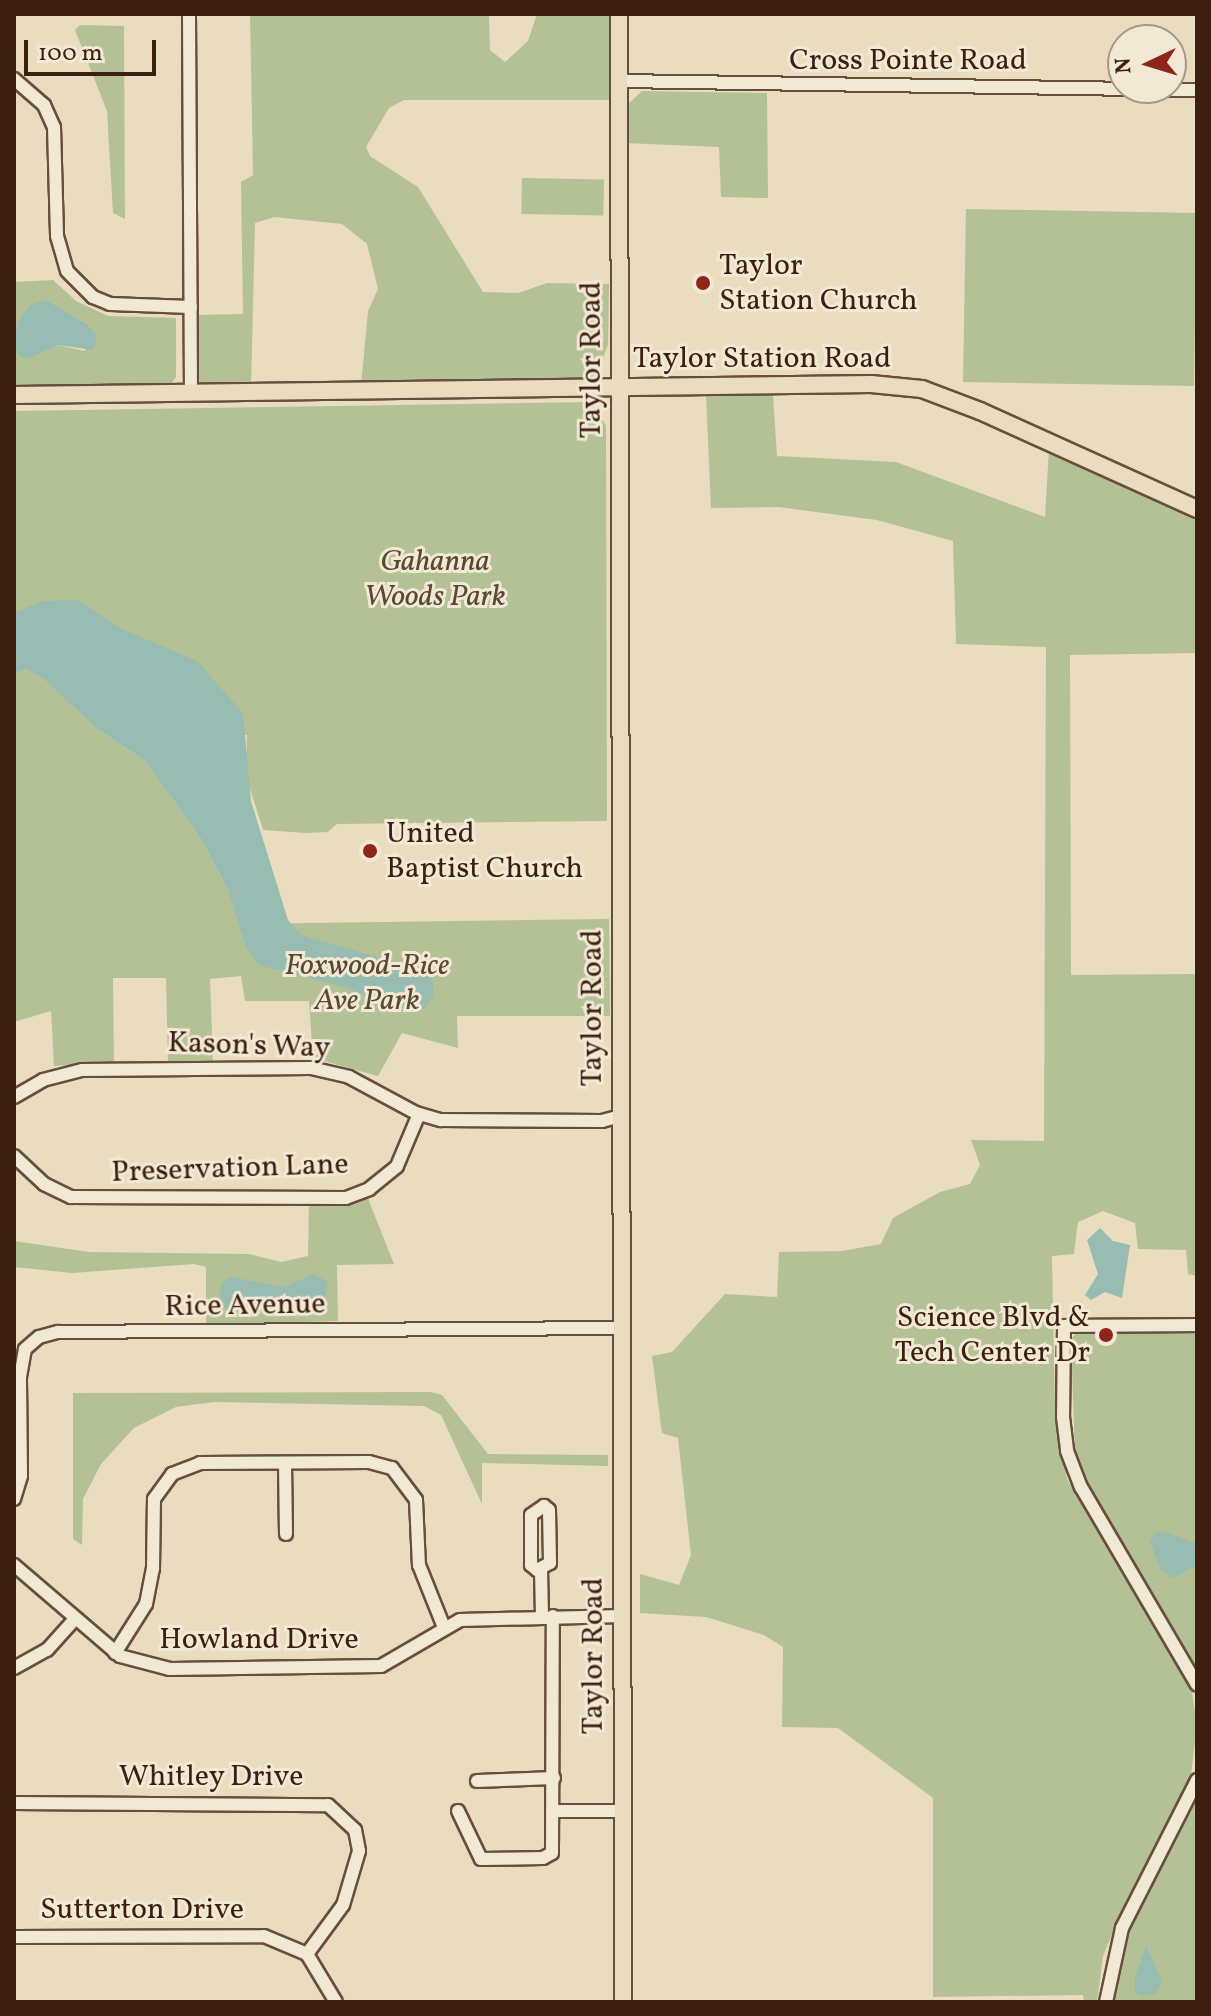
<!DOCTYPE html>
<style>
body{margin:0}
#map{position:relative;width:1211px;height:2016px;overflow:hidden;background:#eadcbf;font-family:Vollkorn,serif}
div>[style]{position:absolute}
.green>*{inset:0;background:#b4c195;transform-origin:0 0}
.water>*{inset:0;background:#98bcb1}
.roads{filter:drop-shadow(2px 0 #684e3c) drop-shadow(-2px 0 #684e3c) drop-shadow(0 2px #684e3c) drop-shadow(0 -2px #684e3c)}
.minor>*{height:12px;margin:-6px;padding:0 6px;transform-origin:6px;border-radius:6px;background:#f1e8d5}
.major>*{height:16px;margin:-8px;padding:0 8px;transform-origin:8px;border-radius:8px;background:#eadcbf}
.dots>*{width:22px;height:22px;translate:-50% -50%;box-sizing:border-box;border:4px solid #f1e8d5;border-radius:50%}
span{translate:-50% -50%;white-space:nowrap;text-align:center;line-height:1.15;-webkit-text-stroke:6px #f1e8d5;paint-order:stroke}
.street-label{font-size:30px;color:#3d1f11}
.poi-label{font-size:30px;color:#3d1f11}
.left{translate:0 -50%;text-align:left}
.right{translate:-100% -50%;text-align:right}
.park-label{font-size:30px;color:#5b4832;font-style:italic}
.frame{position:absolute;inset:0;border:16px solid #3d1f11;pointer-events:none}
.north{position:absolute;left:1107px;top:24px;width:80px;height:80px;box-sizing:border-box;background:#f1e8d5;border:2px solid #a99887;border-radius:50%;rotate:266deg;font-size:22px;font-weight:700;line-height:32px;text-align:center;color:#3d1f11}
.north::after{content:'';display:block;margin:auto;width:28px;height:36px;background:#8f2418;clip-path:polygon(50% 0,100% 100%,50% 72%,0 100%)}
.scale{position:absolute;left:24px;top:40px;width:132px;height:36px;box-sizing:border-box;border:4px solid #3d1f11;border-top:0;padding-left:10px;font-size:24px;line-height:28px;white-space:nowrap;color:#3d1f11;-webkit-text-stroke:6px #f1e8d5;paint-order:stroke}
</style>
<div id="map">
<div class="green">
<i style="clip-path:polygon(250px 14px,489px 14px,490px 50px,505px 62px,528px 41px,537px 14px,609px 14px,609px 100px,404px 100px,389px 108px,366px 147px,370px 156px,418px 187px,483px 292px,518px 293px,547px 283px,609px 284px,608px 345px,596px 375px,585px 380px,361px 385px,368px 311px,378px 289px,367px 244px,342px 224px,274px 217px,255px 223px,251px 387px,204px 385px,198px 380px,196px 315px,243px 314px,241px 182px,253px 175px)"></i>
<i style="clip-path:polygon(80px 25px,124px 26px,125px 219px,113px 213px,107px 111px,75px 30px)"></i>
<i style="clip-path:polygon(642px 91px,767px 93px,768px 198px,721px 197px,719px 147px,625px 143px,625px 107px)"></i>
<i style="left:522px;top:178px;width:82px;height:36px;rotate:1deg"></i>
<i style="left:966px;top:209px;width:231px;height:173px;rotate:1deg"></i>
<i style="clip-path:polygon(evenodd,53px 280px,76px 301px,108px 316px,176px 318px,176px 377px,171px 384px,14px 390px,14px 282px,53px 280px,47px 300px,87px 324px,85px 351px,58px 345px,37px 353px,47px 300px)"></i>
<i style="clip-path:polygon(773px 395px,777px 456px,896px 462px,1045px 517px,1049px 449px,1197px 516px,1197px 653px,1070px 655px,1071px 975px,1197px 974px,1197px 1276px,1188px 1274px,1186px 1250px,1138px 1249px,1135px 1223px,1103px 1211px,1078px 1222px,1074px 1254px,1052px 1256px,1055px 1406px,1067px 1479px,1192px 1692px,1197px 1725px,1190px 1783px,1197px 1787px,1197px 2002px,1111px 2002px,1121px 1948px,1136px 1917px,1124px 1906px,1103px 1956px,1097px 2002px,1084px 2002px,1083px 1995px,933px 1997px,933px 1798px,838px 1728px,782px 1727px,783px 1647px,764px 1635px,706px 1617px,640px 1613px,640px 1574px,679px 1585px,691px 1555px,678px 1438px,662px 1433px,652px 1356px,672px 1352px,725px 1294px,777px 1297px,779px 1252px,842px 1251px,881px 1244px,893px 1218px,940px 1192px,970px 1184px,980px 1165px,971px 1140px,1044px 1141px,1046px 647px,956px 644px,953px 541px,877px 520px,778px 507px,711px 508px,706px 396px)"></i>
<i style="clip-path:polygon(593px 402px,606px 426px,607px 821px,337px 824px,328px 832px,305px 833px,263px 830px,246px 776px,247px 735px,100px 731px,145px 761px,201px 839px,227px 888px,239px 924px,609px 919px,610px 1016px,457px 1016px,458px 1048px,402px 1033px,378px 1076px,313px 1058px,309px 1001px,245px 1001px,241px 976px,210px 979px,213px 1063px,168px 1063px,166px 978px,113px 978px,114px 1062px,54px 1066px,51px 1011px,14px 1022px,14px 411px)"></i>
<i style="clip-path:polygon(367px 1196px,394px 1264px,337px 1265px,338px 1321px,206px 1325px,206px 1267px,194px 1264px,72px 1273px,14px 1267px,14px 1241px,89px 1252px,249px 1254px,281px 1262px,308px 1256px,309px 1204px)"></i>
<i style="clip-path:polygon(1077px 1331px,1197px 1332px,1197px 1670px,1087px 1487px,1075px 1454px,1071px 1340px)"></i>
<i style="clip-path:polygon(431px 1392px,442px 1395px,488px 1454px,608px 1455px,608px 1466px,482px 1463px,482px 1504px,441px 1415px,424px 1406px,214px 1402px,176px 1407px,134px 1428px,101px 1464px,83px 1499px,82px 1545px,73px 1539px,73px 1393px)"></i>
</div>
<div class="water">
<i style="clip-path:polygon(47px 300px,87px 324px,97px 337px,93px 350px,58px 345px,27px 359px,18px 355px,14px 338px,20px 318px,30px 305px)"></i>
<i style="clip-path:polygon(78px 600px,120px 628px,197px 661px,243px 713px,251px 801px,288px 920px,301px 935px,421px 970px,433px 981px,433px 997px,424px 1009px,400px 1009px,347px 988px,259px 965px,247px 950px,227px 888px,201px 839px,145px 761px,100px 731px,44px 679px,27px 669px,14px 673px,14px 613px,43px 601px)"></i>
<i style="clip-path:polygon(1100px 1228px,1113px 1241px,1130px 1245px,1122px 1298px,1105px 1292px,1091px 1300px,1085px 1295px,1098px 1274px,1087px 1240px)"></i>
<i style="clip-path:polygon(315px 1274px,327px 1282px,325px 1302px,318px 1305px,243px 1311px,227px 1309px,220px 1301px,221px 1283px,231px 1277px,283px 1287px)"></i>
<i style="clip-path:polygon(1162px 1532px,1197px 1543px,1197px 1565px,1173px 1578px,1160px 1568px,1150px 1542px,1154px 1533px)"></i>
<i style="clip-path:polygon(1146px 1945px,1162px 1981px,1156px 1993px,1142px 1996px,1135px 1992px,1135px 1978px)"></i>
</div>
<div class="roads">
<div class="minor">
<i style="left:189px;top:14px;width:379px;rotate:89.7deg"></i>
<i style="left:14px;top:79px;width:40px;rotate:41deg"></i>
<i style="left:44px;top:105px;width:24px;rotate:66deg"></i>
<i style="left:54px;top:127px;width:109px;rotate:88.4deg"></i>
<i style="left:57px;top:236px;width:36px;rotate:74deg"></i>
<i style="left:67px;top:271px;width:37px;rotate:45deg"></i>
<i style="left:93px;top:297px;width:18px;rotate:22deg"></i>
<i style="left:110px;top:304px;width:81px;rotate:2.1deg"></i>
<i style="left:620px;top:81px;width:577px;rotate:0.89deg"></i>
<i style="left:14px;top:1097px;width:34px;rotate:-30deg"></i>
<i style="left:43px;top:1080px;width:40px;rotate:-14.4deg"></i>
<i style="left:82px;top:1070px;width:229px;rotate:-0.5deg"></i>
<i style="left:311px;top:1068px;width:39px;rotate:13deg"></i>
<i style="left:349px;top:1077px;width:76px;rotate:28.2deg"></i>
<i style="left:416px;top:1113px;width:26px;rotate:16deg"></i>
<i style="left:441px;top:1120px;width:161px;rotate:0.4deg"></i>
<i style="left:602px;top:1121px;width:20px;rotate:-15deg"></i>
<i style="left:14px;top:1156px;width:41px;rotate:43deg"></i>
<i style="left:44px;top:1184px;width:30px;rotate:26deg"></i>
<i style="left:71px;top:1197px;width:275px;rotate:0.2deg"></i>
<i style="left:346px;top:1198px;width:25px;rotate:-21deg"></i>
<i style="left:369px;top:1189px;width:36px;rotate:-39deg"></i>
<i style="left:397px;top:1166px;width:56px;rotate:-67.1deg"></i>
<i style="left:1197px;top:1325px;width:133px;rotate:179.6deg"></i>
<i style="left:1064px;top:1326px;width:91px;rotate:90.6deg"></i>
<i style="left:1063px;top:1417px;width:34px;rotate:83deg"></i>
<i style="left:1067px;top:1451px;width:39px;rotate:69deg"></i>
<i style="left:1081px;top:1487px;width:229px;rotate:59.6deg"></i>
<i style="left:285px;top:1463px;width:71px;rotate:89.2deg"></i>
<i style="left:14px;top:1499px;width:24px;rotate:-73deg"></i>
<i style="left:21px;top:1476px;width:99px;rotate:-90.6deg"></i>
<i style="left:20px;top:1377px;width:28px;rotate:-80deg"></i>
<i style="left:25px;top:1349px;width:18px;rotate:-41deg"></i>
<i style="left:39px;top:1337px;width:20px;rotate:-15deg"></i>
<i style="left:58px;top:1332px;width:564px;rotate:-0.41deg"></i>
<i style="left:544px;top:1506px;width:6px;rotate:39deg"></i>
<i style="left:549px;top:1510px;width:53px;rotate:88.9deg"></i>
<i style="left:550px;top:1563px;width:15px;rotate:152deg"></i>
<i style="left:537px;top:1570px;width:8px;rotate:-140deg"></i>
<i style="left:531px;top:1565px;width:50px;rotate:-90deg"></i>
<i style="left:531px;top:1515px;width:16px;rotate:-35deg"></i>
<i style="left:14px;top:1565px;width:140px;rotate:40.6deg"></i>
<i style="left:120px;top:1656px;width:52px;rotate:14.6deg"></i>
<i style="left:170px;top:1669px;width:211px;rotate:-0.8deg"></i>
<i style="left:381px;top:1666px;width:91px;rotate:-30.2deg"></i>
<i style="left:460px;top:1620px;width:162px;rotate:-1.4deg"></i>
<i style="left:541px;top:1569px;width:47px;rotate:88.8deg"></i>
<i style="left:115px;top:1653px;width:58px;rotate:-57.7deg"></i>
<i style="left:146px;top:1604px;width:36px;rotate:-79deg"></i>
<i style="left:153px;top:1569px;width:70px;rotate:-89.2deg"></i>
<i style="left:154px;top:1499px;width:31px;rotate:-54deg"></i>
<i style="left:172px;top:1474px;width:30px;rotate:-21deg"></i>
<i style="left:200px;top:1463px;width:169px;rotate:-0.3deg"></i>
<i style="left:369px;top:1462px;width:24px;rotate:15deg"></i>
<i style="left:392px;top:1468px;width:40px;rotate:53deg"></i>
<i style="left:416px;top:1500px;width:65px;rotate:87.4deg"></i>
<i style="left:419px;top:1565px;width:65px;rotate:68.2deg"></i>
<i style="left:14px;top:1668px;width:38px;rotate:-29deg"></i>
<i style="left:47px;top:1650px;width:40px;rotate:-48deg"></i>
<i style="left:477px;top:1781px;width:77px;rotate:-2.2deg"></i>
<i style="left:14px;top:1803px;width:314px;rotate:0.4deg"></i>
<i style="left:328px;top:1805px;width:37px;rotate:43deg"></i>
<i style="left:355px;top:1830px;width:21px;rotate:79deg"></i>
<i style="left:359px;top:1851px;width:56px;rotate:106.5deg"></i>
<i style="left:343px;top:1905px;width:61px;rotate:126.3deg"></i>
<i style="left:458px;top:1811px;width:53px;rotate:64.4deg"></i>
<i style="left:481px;top:1859px;width:62px;rotate:-0.9deg"></i>
<i style="left:543px;top:1858px;width:10px;rotate:-29deg"></i>
<i style="left:552px;top:1853px;width:237px;rotate:-89.8deg"></i>
<i style="left:554px;top:1811px;width:69px"></i>
<i style="left:14px;top:1937px;width:250px;rotate:-0.2deg"></i>
<i style="left:264px;top:1936px;width:47px;rotate:22.7deg"></i>
<i style="left:307px;top:1954px;width:56px;rotate:58.9deg"></i>
<i style="left:1106px;top:2002px;width:76px;rotate:-77.8deg"></i>
<i style="left:1122px;top:1928px;width:166px;rotate:-63.1deg"></i>
</div>
<div class="major">
<i style="left:619px;top:14px;width:1988px;rotate:89.88deg"></i>
<i style="left:14px;top:395px;width:857px;rotate:-0.74deg"></i>
<i style="left:871px;top:384px;width:51px;rotate:5.6deg"></i>
<i style="left:922px;top:389px;width:62px;rotate:20.8deg"></i>
<i style="left:980px;top:411px;width:238px;rotate:24.3deg"></i>
</div>
</div>
<div class="dots">
<i style="left:703px;top:283px;background:#8f2418"></i>
<i style="left:370px;top:851px;background:#8f2418"></i>
<i style="left:1106px;top:1335px;background:#8f2418"></i>
</div>
<div class="street-label">
<span style="left:908px;top:61px">Cross Pointe Road</span>
<span style="left:762px;top:359px">Taylor Station Road</span>
<span style="left:592px;top:360px;rotate:-90deg">Taylor Road</span>
<span style="left:593px;top:1008px;rotate:-90deg">Taylor Road</span>
<span style="left:249px;top:1046px;rotate:2deg">Kason's Way</span>
<span style="left:230px;top:1169px;rotate:-2deg">Preservation Lane</span>
<span style="left:245px;top:1306px;rotate:-1deg">Rice Avenue</span>
<span style="left:259px;top:1640px">Howland Drive</span>
<span style="left:594px;top:1656px;rotate:-90deg">Taylor Road</span>
<span style="left:211px;top:1777px">Whitley Drive</span>
<span style="left:142px;top:1910px">Sutterton Drive</span>
</div>
<div class="poi-label">
<span class="left" style="left:719px;top:283px">Taylor<br>Station Church</span>
<span class="left" style="left:386px;top:851px">United<br>Baptist Church</span>
<span class="right" style="left:1090px;top:1335px">Science Blvd &amp;<br>Tech Center Dr</span>
</div>
<div class="park-label">
<span style="left:435px;top:579px">Gahanna<br>Woods Park</span>
<span style="left:367px;top:983px">Foxwood-Rice<br>Ave Park</span>
</div>
<div class="frame"></div>
<div class="north">N</div>
<div class="scale">100 m</div>
</div>
